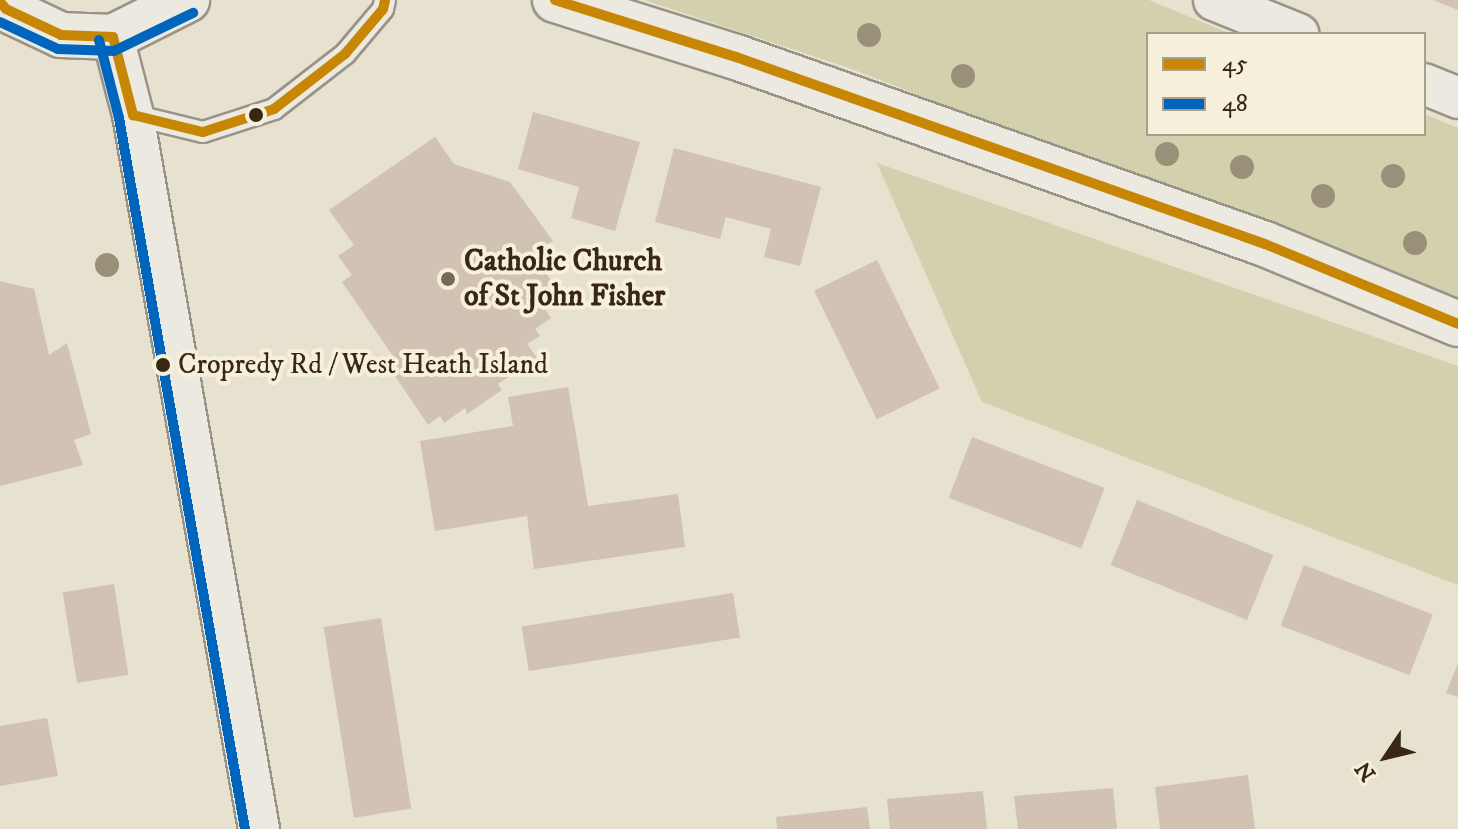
<!DOCTYPE html>
<style>
body{margin:0}
#map{position:relative;width:1458px;height:829px;overflow:hidden;background:#e7e1d0;font-family:"IM FELL DW Pica",serif}
div>[style]{position:absolute}
.green>*{inset:0;background:#d2d0ad}
.building>*{inset:0;background:#d2c2b3;transform-origin:0 0}
.roads{filter:drop-shadow(2px 0 #999387) drop-shadow(-2px 0 #999387) drop-shadow(0 2px #999387) drop-shadow(0 -2px #999387)}
.lane>*{height:20px;margin:-10px;padding:0 10px;transform-origin:10px;border-radius:10px;background:#ece9e0}
.street>*{height:40px;margin:-20px;padding:0 20px;transform-origin:20px;border-radius:20px;background:#ece9e0}
.secondary>*{height:44px;margin:-22px;padding:0 22px;transform-origin:22px;border-radius:22px;background:#ece9e0}
.bus-1>*{height:10px;margin:-5px;padding:0 5px;transform-origin:5px;border-radius:5px;background:#c78604}
.bus-2>*{height:10px;margin:-5px;padding:0 5px;transform-origin:5px;border-radius:5px;background:#0065bd}
.trees>*{width:24px;height:24px;margin:-12px;border-radius:50%;background:#999079}
.dots>*{width:22px;height:22px;translate:-50% -50%;box-sizing:border-box;border:4px solid #f5efdb;border-radius:50%}
span{translate:-50% -50%;white-space:nowrap;text-align:center;line-height:1.15;-webkit-text-stroke:8px #f5efdb;paint-order:stroke}
.bus-label{font-size:28px;color:#382712}
.left{translate:0 -50%;text-align:left}
.poi-label{font-size:30px;color:#382712;font-weight:700}
.legend{position:absolute;left:1146px;top:32px;width:280px;height:104px;box-sizing:border-box;background:#f5efdb;border:2px solid #a99f8b;margin:0;padding:10px 14px;list-style:none;font-size:24px;color:#382712}
.legend li{display:flex;align-items:center;gap:16px;height:40px}
.legend b{width:40px;border:2px solid #a99f8b}
.north{position:absolute;left:1346px;top:717px;width:80px;height:80px;-webkit-text-stroke:6px #f5efdb;paint-order:stroke;rotate:235deg;font-size:22px;font-weight:700;line-height:32px;text-align:center;color:#382712}
.north::after{content:'';display:block;margin:auto;width:28px;height:36px;background:#382712;clip-path:polygon(50% 0,100% 100%,50% 72%,0 100%)}
</style>
<div id="map">
<div class="green">
<i style="clip-path:polygon(644px 0,1149px 0,1231px 34px,1148px 34px,1148px 134px,1424px 134px,1424px 114px,1458px 128px,1458px 304px,849px 68px)"></i>
<i style="clip-path:polygon(877px 163px,1458px 366px,1458px 585px,982px 402px)"></i>
</div>
<div class="building">
<i style="clip-path:polygon(1433px 0,1458px 0,1458px 10px)"></i>
<i style="clip-path:polygon(533px 112px,640px 142px,615px 231px,571px 218px,579px 187px,518px 169px)"></i>
<i style="clip-path:polygon(435px 137px,454px 164px,510px 182px,553px 241px,542px 247px,554px 263px,544px 269px,556px 290px,540px 302px,551px 318px,535px 329px,540px 336px,527px 344px,537px 358px,498px 384px,502px 390px,467px 414px,465px 408px,444px 423px,440px 416px,428px 425px,389px 367px,397px 362px,342px 282px,352px 275px,338px 256px,354px 245px,329px 210px)"></i>
<i style="clip-path:polygon(674px 148px,821px 187px,800px 266px,764px 257px,771px 229px,726px 217px,720px 239px,655px 222px)"></i>
<i style="left:877px;top:260px;width:143px;height:70px;rotate:64deg"></i>
<i style="clip-path:polygon(0 281px,34px 289px,49px 355px,67px 343px,91px 434px,74px 440px,83px 465px,0 486px)"></i>
<i style="clip-path:polygon(568px 387px,588px 506px,678px 494px,685px 547px,534px 569px,527px 516px,435px 531px,420px 441px,513px 426px,508px 397px)"></i>
<i style="left:972px;top:437px;width:142px;height:65px;rotate:21deg"></i>
<i style="left:1137px;top:500px;width:147px;height:70px;rotate:22deg"></i>
<i style="left:1304px;top:565px;width:138px;height:65px;rotate:21deg"></i>
<i style="left:114px;top:584px;width:92px;height:52px;rotate:81deg"></i>
<i style="left:733px;top:593px;width:45px;height:214px;rotate:81deg"></i>
<i style="left:381px;top:618px;width:193px;height:58px;rotate:81deg"></i>
<i style="clip-path:polygon(1458px 663px,1458px 697px,1446px 693px)"></i>
<i style="clip-path:polygon(47px 718px,58px 776px,0 786px,0 726px)"></i>
<i style="clip-path:polygon(1248px 775px,1255px 829px,1160px 829px,1155px 787px)"></i>
<i style="clip-path:polygon(1113px 788px,1117px 829px,1018px 829px,1014px 796px)"></i>
<i style="clip-path:polygon(983px 791px,987px 829px,890px 829px,887px 799px)"></i>
<i style="clip-path:polygon(867px 807px,870px 829px,777px 829px,776px 817px)"></i>
</div>
<div class="roads">
<div class="lane">
<i style="left:133px;top:115px;width:72px;rotate:13.7deg"></i>
<i style="left:203px;top:132px;width:75px;rotate:-17.9deg"></i>
<i style="left:274px;top:109px;width:90px;rotate:-37.8deg"></i>
<i style="left:345px;top:54px;width:59px;rotate:-49.8deg"></i>
<i style="left:383px;top:9px;width:9px;rotate:-77deg"></i>
</div>
<div class="street">
<i style="left:1214px;top:0;width:91px;rotate:22deg"></i>
<i style="left:113px;top:37px;width:81px;rotate:75.6deg"></i>
<i style="left:133px;top:115px;width:725px;rotate:79.99deg"></i>
<i style="left:1424px;top:84px;width:37px;rotate:22deg"></i>
</div>
<div class="secondary">
<i style="left:555px;top:0;width:190px;rotate:17.5deg"></i>
<i style="left:736px;top:57px;width:561px;rotate:19.47deg"></i>
<i style="left:1265px;top:244px;width:209px;rotate:22.5deg"></i>
<i style="left:0;top:2px;width:9px;rotate:49deg"></i>
<i style="left:6px;top:9px;width:61px;rotate:25.3deg"></i>
<i style="left:61px;top:35px;width:52px;rotate:2.2deg"></i>
<i style="left:113px;top:37px;width:83px;rotate:-26.6deg"></i>
</div>
</div>
<div class="bus-1">
<i style="left:555px;top:0;width:190px;rotate:17.5deg"></i>
<i style="left:736px;top:57px;width:561px;rotate:19.47deg"></i>
<i style="left:1265px;top:244px;width:209px;rotate:22.5deg"></i>
<i style="left:0;top:2px;width:9px;rotate:49deg"></i>
<i style="left:6px;top:9px;width:61px;rotate:25.3deg"></i>
<i style="left:61px;top:35px;width:52px;rotate:2.2deg"></i>
<i style="left:113px;top:37px;width:81px;rotate:75.6deg"></i>
<i style="left:133px;top:115px;width:72px;rotate:13.7deg"></i>
<i style="left:203px;top:132px;width:75px;rotate:-17.9deg"></i>
<i style="left:274px;top:109px;width:90px;rotate:-37.8deg"></i>
<i style="left:345px;top:54px;width:59px;rotate:-49.8deg"></i>
<i style="left:383px;top:9px;width:9px;rotate:-77deg"></i>
</div>
<div class="bus-2">
<i style="left:0;top:22px;width:64px;rotate:25deg"></i>
<i style="left:58px;top:49px;width:56px;rotate:2deg"></i>
<i style="left:114px;top:51px;width:88px;rotate:-25.7deg"></i>
<i style="left:99px;top:40px;width:81px;rotate:75.6deg"></i>
<i style="left:119px;top:118px;width:722px;rotate:79.95deg"></i>
</div>
<div class="trees">
<i style="left:869px;top:35px"></i>
<i style="left:963px;top:76px"></i>
<i style="left:1167px;top:154px"></i>
<i style="left:1242px;top:167px"></i>
<i style="left:1393px;top:176px"></i>
<i style="left:1323px;top:196px"></i>
<i style="left:1415px;top:243px"></i>
<i style="left:107px;top:265px"></i>
</div>
<div class="dots">
<i style="left:256px;top:115px;background:#382712"></i>
<i style="left:448px;top:279px;background:#756854"></i>
<i style="left:163px;top:365px;background:#382712"></i>
</div>
<div class="bus-label">
<span class="left" style="left:178px;top:365px">Cropredy Rd / West Heath Island</span>
</div>
<div class="poi-label">
<span class="left" style="left:464px;top:279px">Catholic Church<br>of St John Fisher</span>
</div>
<ul class="legend">
<li><b style="height:10px;background:#c78604"></b>45</li>
<li><b style="height:10px;background:#0065bd"></b>48</li>
</ul>
<div class="north">N</div>
</div>
